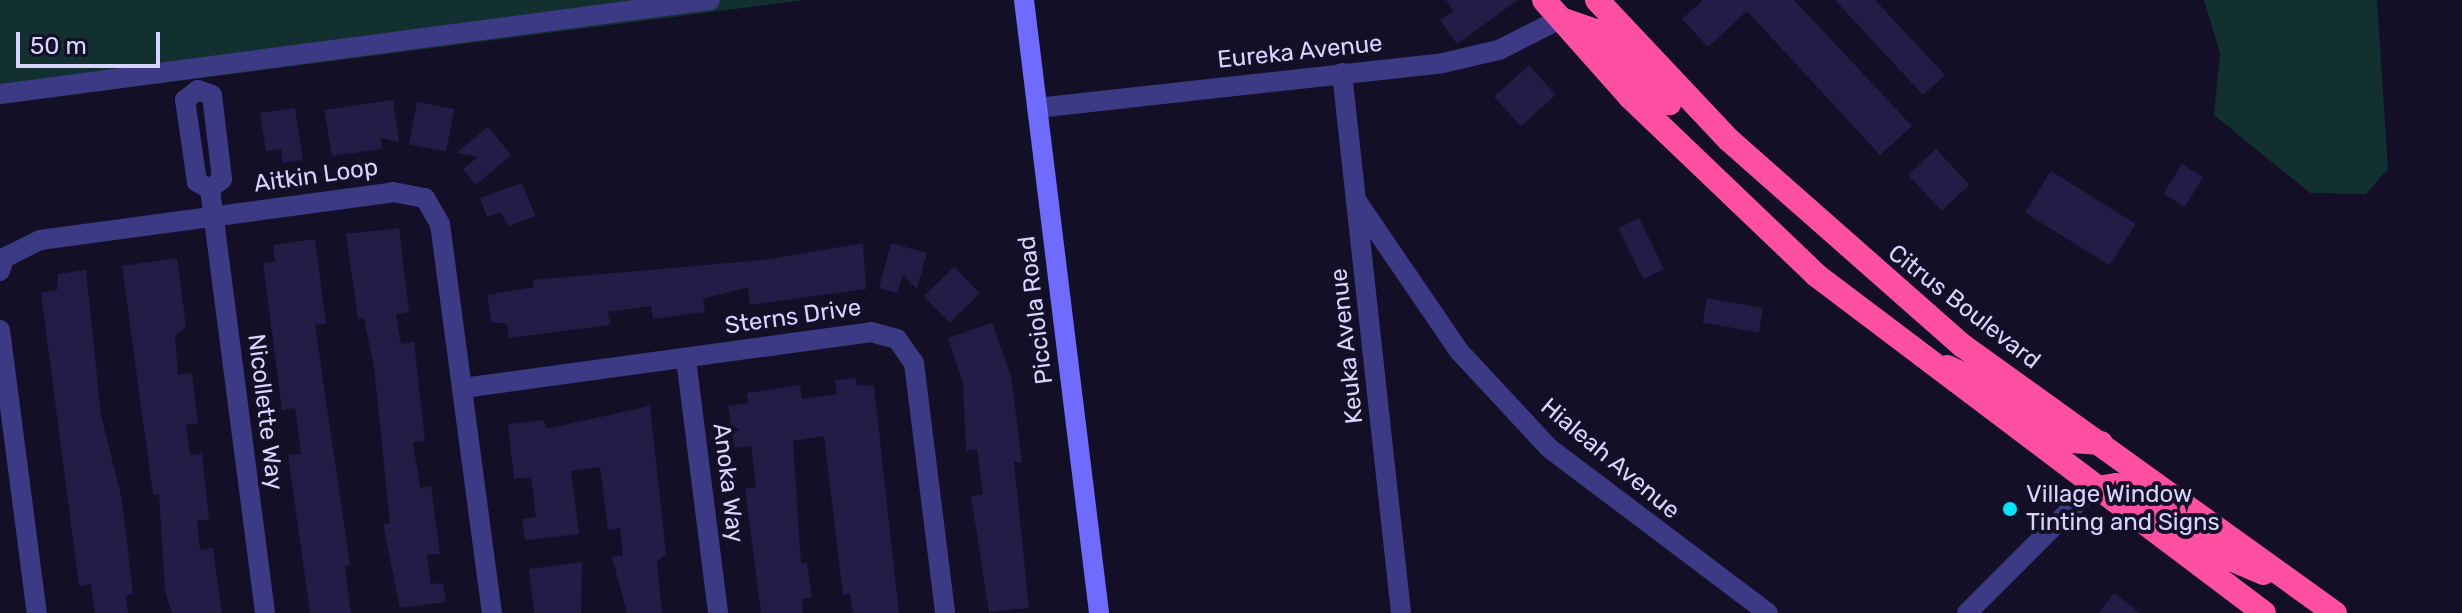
<!DOCTYPE html>
<style>
body{margin:0}
#map{position:relative;width:2462px;height:613px;overflow:hidden;background:#130f26;font-family:Rubik,sans-serif}
div>[style]{position:absolute}
.green>*{inset:0;background:#12302f}
.building>*{inset:0;background:#241b47;transform-origin:0 0}
.street>*{height:20px;margin:-10px;padding:0 10px;transform-origin:10px;border-radius:10px;background:#3d3a85}
.secondary>*{height:20px;margin:-10px;padding:0 10px;transform-origin:10px;border-radius:10px;background:#6f6bff}
.highway>*{height:24px;margin:-12px;padding:0 12px;transform-origin:12px;border-radius:12px;background:#ff4fa3}
.dots>*{width:22px;height:22px;translate:-50% -50%;box-sizing:border-box;border:4px solid #130f26;border-radius:50%}
span{translate:-50% -50%;white-space:nowrap;text-align:center;line-height:1.15;-webkit-text-stroke:8px #130f26;paint-order:stroke}
.street-label{font-size:24px;color:#d9d4ff}
.poi-label{font-size:24px;color:#d9d4ff}
.left{translate:0 -50%;text-align:left}
.scale{position:absolute;left:16px;top:32px;width:144px;height:36px;box-sizing:border-box;border:4px solid #d9d4ff;border-top:0;padding-left:10px;font-size:24px;line-height:28px;white-space:nowrap;color:#d9d4ff;-webkit-text-stroke:6px #130f26;paint-order:stroke}
</style>
<div id="map">
<div class="green">
<i style="clip-path:polygon(0 0,805px 0,0 104px)"></i>
<i style="clip-path:polygon(2204px 0,2377px 0,2388px 169px,2366px 194px,2310px 193px,2214px 115px,2220px 53px)"></i>
</div>
<div class="building">
<i style="clip-path:polygon(1446px 0,1518px 0,1457px 44px,1440px 20px,1453px 11px)"></i>
<i style="clip-path:polygon(1703px 0,1794px 0,1912px 126px,1880px 155px,1747px 11px,1708px 47px,1682px 19px)"></i>
<i style="clip-path:polygon(1835px 0,1875px 0,1945px 75px,1923px 95px)"></i>
<i style="left:1529px;top:65px;width:40px;height:47px;rotate:48deg"></i>
<i style="clip-path:polygon(393px 100px,399px 142px,381px 138px,382px 149px,332px 156px,324px 110px)"></i>
<i style="left:417px;top:102px;width:38px;height:43px;rotate:11deg"></i>
<i style="clip-path:polygon(295px 108px,303px 160px,283px 163px,281px 149px,266px 151px,260px 113px)"></i>
<i style="clip-path:polygon(488px 127px,511px 155px,476px 185px,463px 169px,478px 157px,456px 153px)"></i>
<i style="left:1936px;top:149px;width:49px;height:38px;rotate:47deg"></i>
<i style="left:2182px;top:164px;width:25px;height:35px;rotate:32deg"></i>
<i style="left:2051px;top:171px;width:100px;height:49px;rotate:32deg"></i>
<i style="clip-path:polygon(522px 183px,535px 216px,509px 226px,500px 212px,487px 217px,480px 198px)"></i>
<i style="left:1639px;top:218px;width:57px;height:23px;rotate:64deg"></i>
<i style="clip-path:polygon(399px 228px,409px 312px,396px 314px,401px 344px,414px 342px,425px 441px,413px 442px,420px 488px,431px 486px,440px 554px,427px 555px,431px 584px,443px 583px,446px 602px,400px 608px,383px 524px,390px 523px,374px 367px,364px 318px,358px 319px,346px 234px)"></i>
<i style="clip-path:polygon(315px 239px,326px 324px,315px 325px,350px 565px,345px 566px,351px 613px,310px 613px,288px 455px,301px 454px,295px 408px,282px 410px,263px 263px,275px 261px,273px 245px)"></i>
<i style="clip-path:polygon(863px 243px,866px 289px,750px 305px,748px 287px,703px 299px,705px 312px,653px 319px,651px 306px,608px 312px,610px 325px,509px 338px,507px 324px,491px 322px,487px 295px,534px 287px,533px 280px,764px 260px)"></i>
<i style="clip-path:polygon(891px 243px,927px 253px,917px 289px,903px 275px,897px 293px,879px 288px)"></i>
<i style="clip-path:polygon(177px 258px,186px 327px,175px 336px,178px 375px,192px 373px,198px 423px,186px 425px,190px 455px,202px 454px,209px 519px,197px 521px,200px 550px,213px 548px,222px 613px,172px 613px,165px 592px,159px 494px,153px 495px,122px 266px)"></i>
<i style="left:954px;top:267px;width:37px;height:42px;rotate:46deg"></i>
<i style="clip-path:polygon(86px 270px,101px 415px,122px 500px,133px 594px,126px 595px,128px 613px,95px 613px,91px 584px,79px 586px,41px 293px,57px 290px,58px 274px)"></i>
<i style="left:1707px;top:298px;width:57px;height:25px;rotate:10deg"></i>
<i style="clip-path:polygon(992px 323px,1011px 376px,1016px 414px,1022px 462px,1014px 462px,1029px 608px,989px 612px,971px 496px,983px 495px,977px 449px,966px 451px,963px 383px,948px 338px)"></i>
<i style="clip-path:polygon(855px 378px,857px 385px,874px 386px,899px 613px,853px 613px,850px 594px,843px 595px,824px 436px,793px 441px,801px 563px,807px 562px,812px 597px,802px 599px,803px 613px,761px 613px,745px 489px,756px 487px,751px 446px,735px 448px,728px 406px,748px 403px,747px 393px,800px 385px,802px 399px,837px 394px,835px 380px)"></i>
<i style="clip-path:polygon(650px 406px,666px 554px,657px 562px,662px 613px,627px 613px,612px 557px,623px 556px,620px 528px,608px 530px,600px 467px,571px 471px,579px 534px,525px 540px,522px 519px,536px 517px,531px 477px,514px 479px,508px 424px,544px 420px,546px 429px)"></i>
<i style="clip-path:polygon(582px 562px,581px 613px,534px 613px,529px 569px)"></i>
<i style="clip-path:polygon(2114px 593px,2140px 613px,2099px 613px)"></i>
</div>
<div class="street">
<i style="left:1342px;top:73px;width:543px;rotate:83.76deg"></i>
<i style="left:198px;top:90px;width:15px;rotate:20deg"></i>
<i style="left:212px;top:95px;width:85px;rotate:83.2deg"></i>
<i style="left:222px;top:179px;width:16px;rotate:140deg"></i>
<i style="left:210px;top:189px;width:15px;rotate:-152deg"></i>
<i style="left:197px;top:182px;width:83px;rotate:-98.3deg"></i>
<i style="left:185px;top:100px;width:16px;rotate:-38deg"></i>
<i style="left:0;top:94px;width:716px;rotate:-7.54deg"></i>
<i style="left:1037px;top:108px;width:408px;rotate:-6.3deg"></i>
<i style="left:1443px;top:63px;width:57px;rotate:-13.1deg"></i>
<i style="left:1499px;top:50px;width:68px;rotate:-26.9deg"></i>
<i style="left:210px;top:189px;width:428px;rotate:82.6deg"></i>
<i style="left:1358px;top:203px;width:179px;rotate:55.7deg"></i>
<i style="left:1459px;top:351px;width:132px;rotate:47.1deg"></i>
<i style="left:1549px;top:448px;width:274px;rotate:37deg"></i>
<i style="left:0;top:271px;width:14px;rotate:-73deg"></i>
<i style="left:4px;top:258px;width:40px;rotate:-26.6deg"></i>
<i style="left:40px;top:240px;width:356px;rotate:-7.7deg"></i>
<i style="left:393px;top:192px;width:33px;rotate:11deg"></i>
<i style="left:425px;top:198px;width:30px;rotate:60deg"></i>
<i style="left:440px;top:224px;width:392px;rotate:82.4deg"></i>
<i style="left:0;top:330px;width:285px;rotate:82.6deg"></i>
<i style="left:686px;top:359px;width:256px;rotate:82.8deg"></i>
<i style="left:463px;top:388px;width:412px;rotate:-7.8deg"></i>
<i style="left:871px;top:332px;width:27px;rotate:15deg"></i>
<i style="left:897px;top:339px;width:29px;rotate:55deg"></i>
<i style="left:914px;top:363px;width:252px;rotate:82.9deg"></i>
<i style="left:1967px;top:613px;width:175px;rotate:-45deg"></i>
</div>
<div class="secondary">
<i style="left:1024px;top:0;width:618px;rotate:83.02deg"></i>
</div>
<div class="highway">
<i style="left:1544px;top:0;width:130px;rotate:48.4deg"></i>
<i style="left:1630px;top:97px;width:257px;rotate:43.7deg"></i>
<i style="left:1816px;top:275px;width:561px;rotate:37.03deg"></i>
<i style="left:1597px;top:0;width:192px;rotate:46.7deg"></i>
<i style="left:1729px;top:140px;width:312px;rotate:41.4deg"></i>
<i style="left:1963px;top:346px;width:458px;rotate:35.7deg"></i>
<i style="left:1561px;top:19px;width:37px;rotate:19deg"></i>
<i style="left:1596px;top:31px;width:103px;rotate:44.6deg"></i>
<i style="left:1947px;top:367px;width:40px;rotate:25deg"></i>
<i style="left:1983px;top:384px;width:93px;rotate:37.1deg"></i>
<i style="left:2057px;top:440px;width:44px;rotate:3.9deg"></i>
<i style="left:2091px;top:489px;width:25px;rotate:-9deg"></i>
<i style="left:2116px;top:485px;width:139px;rotate:32.7deg"></i>
<i style="left:2233px;top:560px;width:33px;rotate:23deg"></i>
</div>
<div class="dots">
<i style="left:2010px;top:509px;background:#00e5ff"></i>
</div>
<div class="street-label">
<span style="left:1300px;top:52px;rotate:-6deg">Eureka Avenue</span>
<span style="left:316px;top:176px;rotate:-8deg">Aitkin Loop</span>
<span style="left:1964px;top:307px;rotate:38deg">Citrus Boulevard</span>
<span style="left:1036px;top:310px;rotate:-97deg">Picciola Road</span>
<span style="left:793px;top:317px;rotate:-8deg">Sterns Drive</span>
<span style="left:1347px;top:346px;rotate:-96deg">Keuka Avenue</span>
<span style="left:265px;top:412px;rotate:83deg">Nicollette Way</span>
<span style="left:1610px;top:459px;rotate:40deg">Hialeah Avenue</span>
<span style="left:728px;top:483px;rotate:83deg">Anoka Way</span>
</div>
<div class="poi-label">
<span class="left" style="left:2026px;top:509px">Village Window<br>Tinting and Signs</span>
</div>
<div class="scale">50 m</div>
</div>
